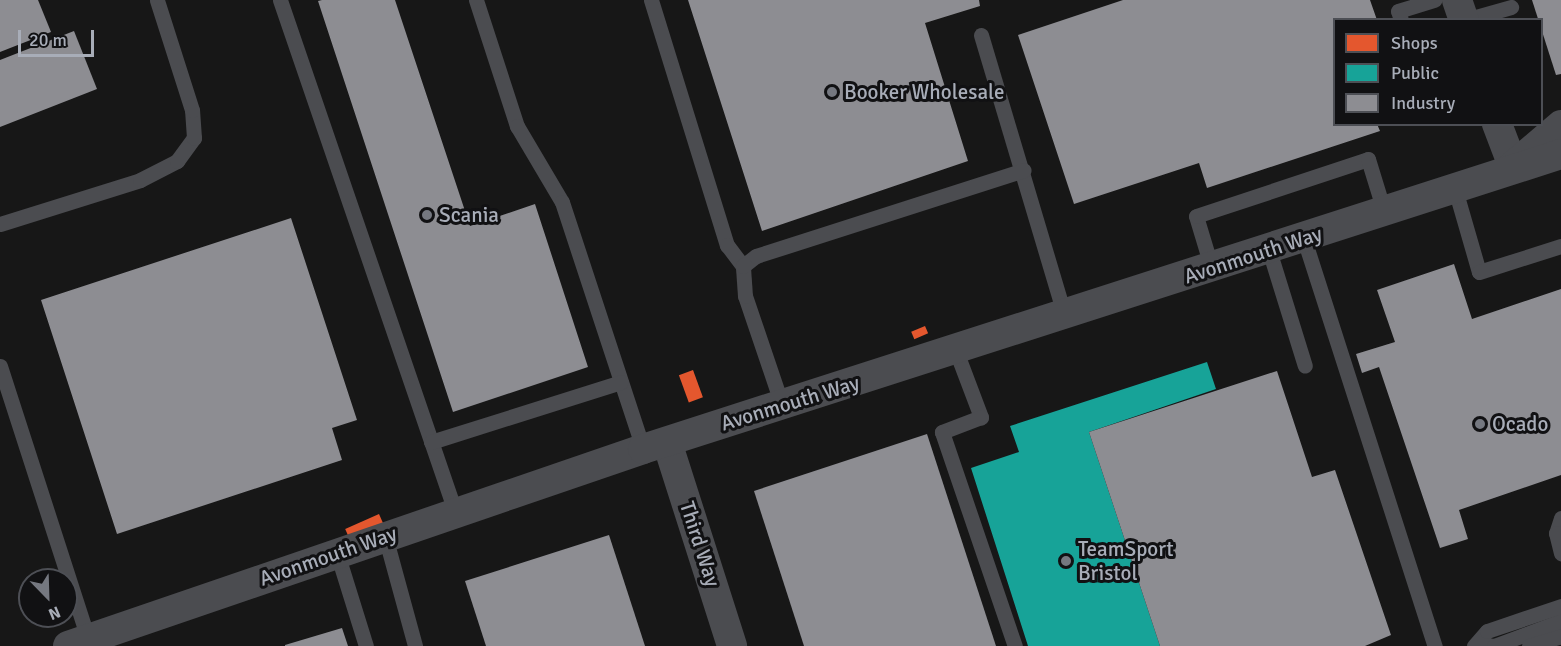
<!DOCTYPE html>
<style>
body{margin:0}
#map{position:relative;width:1561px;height:646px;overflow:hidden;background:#171717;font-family:Signika,sans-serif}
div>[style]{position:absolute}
.shops>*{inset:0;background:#e4572e;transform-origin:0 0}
.public>*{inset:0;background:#17a398}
.industry>*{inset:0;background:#8d8d92}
.service>*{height:15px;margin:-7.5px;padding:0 7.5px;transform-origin:7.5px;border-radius:7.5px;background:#4b4c50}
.minor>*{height:30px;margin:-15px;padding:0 15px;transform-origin:15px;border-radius:15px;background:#4b4c50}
.dots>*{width:16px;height:16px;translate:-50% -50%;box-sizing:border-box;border:3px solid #111113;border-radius:50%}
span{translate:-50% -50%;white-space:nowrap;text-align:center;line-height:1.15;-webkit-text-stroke:6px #111113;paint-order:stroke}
.poi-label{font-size:21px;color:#a8adb8}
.left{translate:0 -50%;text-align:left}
.street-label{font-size:21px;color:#a8adb8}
.legend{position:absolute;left:1333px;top:18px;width:210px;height:108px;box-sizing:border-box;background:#111113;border:2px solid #4d4f55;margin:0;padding:8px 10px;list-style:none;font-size:18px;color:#a8adb8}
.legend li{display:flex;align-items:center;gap:12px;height:30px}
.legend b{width:30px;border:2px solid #4d4f55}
.north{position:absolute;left:18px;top:568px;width:60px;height:60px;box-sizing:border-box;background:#111113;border:2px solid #4d4f55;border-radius:50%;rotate:157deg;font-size:16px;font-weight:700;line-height:24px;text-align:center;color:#a8adb8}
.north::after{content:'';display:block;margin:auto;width:21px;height:27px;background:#757880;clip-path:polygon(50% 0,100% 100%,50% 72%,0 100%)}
.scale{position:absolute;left:18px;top:30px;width:76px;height:27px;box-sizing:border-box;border:3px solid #a8adb8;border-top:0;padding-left:8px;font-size:18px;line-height:21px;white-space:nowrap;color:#a8adb8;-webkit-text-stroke:4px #111113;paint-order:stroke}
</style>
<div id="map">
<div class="shops">
<i style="left:925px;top:326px;width:8px;height:15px;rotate:67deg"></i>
<i style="left:693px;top:370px;width:29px;height:15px;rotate:70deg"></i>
<i style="left:379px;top:514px;width:10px;height:37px;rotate:66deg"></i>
</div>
<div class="public">
<i style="clip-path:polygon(1207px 362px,1216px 389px,1089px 432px,1160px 646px,1028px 646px,971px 468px,1019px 452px,1010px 426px)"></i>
</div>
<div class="industry">
<i style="clip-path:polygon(0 0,38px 0,51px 32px,0 52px)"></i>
<i style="clip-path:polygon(322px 0,395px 0,470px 226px,535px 204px,588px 367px,453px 412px,318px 1px)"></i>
<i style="clip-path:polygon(688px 0,979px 0,980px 6px,925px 23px,968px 161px,762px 231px)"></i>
<i style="clip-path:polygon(1123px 0,1370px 0,1377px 20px,1334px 20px,1334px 124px,1377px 124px,1380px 131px,1207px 188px,1199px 163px,1074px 204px,1018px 35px)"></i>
<i style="clip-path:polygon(1532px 0,1561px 0,1561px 74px,1556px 75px)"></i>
<i style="clip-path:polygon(74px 31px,97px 89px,0 127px,0 60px)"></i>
<i style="clip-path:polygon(291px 218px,357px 420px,332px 428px,342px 460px,117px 534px,41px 300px)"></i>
<i style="clip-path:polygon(1454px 264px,1472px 319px,1561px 289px,1561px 475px,1459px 510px,1468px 539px,1440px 548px,1379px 367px,1362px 373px,1356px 354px,1395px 342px,1377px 290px)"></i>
<i style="clip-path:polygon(1277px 371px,1312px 477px,1335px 470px,1391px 635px,1365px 646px,1160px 646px,1089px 432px)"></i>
<i style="clip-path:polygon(927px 434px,996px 646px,804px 646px,754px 491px)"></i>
<i style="clip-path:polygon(609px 535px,645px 646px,486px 646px,465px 581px)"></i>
<i style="clip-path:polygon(342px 628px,348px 646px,285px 646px,285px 645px)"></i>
</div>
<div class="service">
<i style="left:280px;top:0;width:543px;rotate:71.1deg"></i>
<i style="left:476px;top:0;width:133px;rotate:72deg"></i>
<i style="left:517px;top:126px;width:88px;rotate:59.4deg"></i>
<i style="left:562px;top:202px;width:260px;rotate:71.8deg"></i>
<i style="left:651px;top:0;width:257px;rotate:72.8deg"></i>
<i style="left:727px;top:245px;width:26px;rotate:53deg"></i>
<i style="left:1401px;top:20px;width:9px;rotate:-108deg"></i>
<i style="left:1398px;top:11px;width:38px;rotate:-17deg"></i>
<i style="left:1465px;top:20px;width:48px;rotate:-15.8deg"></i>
<i style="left:981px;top:35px;width:293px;rotate:73.4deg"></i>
<i style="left:1455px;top:189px;width:86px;rotate:73.9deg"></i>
<i style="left:1479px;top:272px;width:86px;rotate:-17.6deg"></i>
<i style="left:0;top:224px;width:147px;rotate:-17.4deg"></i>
<i style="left:140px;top:180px;width:42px;rotate:-27.2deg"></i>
<i style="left:177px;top:161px;width:29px;rotate:-54deg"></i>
<i style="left:194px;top:138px;width:28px;rotate:-94deg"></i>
<i style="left:192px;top:110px;width:115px;rotate:-107.7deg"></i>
<i style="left:1304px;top:239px;width:428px;rotate:72.2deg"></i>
<i style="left:1269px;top:250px;width:121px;rotate:72.8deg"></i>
<i style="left:1212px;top:269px;width:55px;rotate:-106.8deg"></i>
<i style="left:1196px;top:216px;width:181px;rotate:-18.3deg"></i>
<i style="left:1368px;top:159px;width:54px;rotate:72.9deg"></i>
<i style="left:956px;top:351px;width:71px;rotate:69.3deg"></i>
<i style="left:981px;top:417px;width:42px;rotate:159deg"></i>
<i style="left:942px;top:432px;width:226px;rotate:71.2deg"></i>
<i style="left:0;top:366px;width:287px;rotate:72.1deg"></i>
<i style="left:782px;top:405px;width:115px;rotate:-108.7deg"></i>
<i style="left:745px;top:296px;width:30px;rotate:-94deg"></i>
<i style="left:743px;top:266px;width:16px;rotate:-38deg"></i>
<i style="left:756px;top:256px;width:281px;rotate:-17.8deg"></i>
<i style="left:431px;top:442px;width:199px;rotate:-17.5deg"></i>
<i style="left:1561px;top:518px;width:16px;rotate:108deg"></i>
<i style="left:1556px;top:533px;width:21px;rotate:76deg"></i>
<i style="left:385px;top:536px;width:114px;rotate:74.7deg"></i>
<i style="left:337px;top:553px;width:97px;rotate:72.7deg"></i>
<i style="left:1478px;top:644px;width:16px;rotate:7deg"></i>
<i style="left:1494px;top:646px;width:72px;rotate:-20.5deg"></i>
<i style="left:1474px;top:646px;width:20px;rotate:-49deg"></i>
<i style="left:1487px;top:631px;width:78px;rotate:-18.7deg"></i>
<i style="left:1529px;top:646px;width:34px;rotate:-17deg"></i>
</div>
<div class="minor">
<i style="left:1457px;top:0;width:21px;rotate:71deg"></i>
<i style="left:1497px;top:124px;width:45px;rotate:69.1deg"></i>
<i style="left:1513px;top:166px;width:63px;rotate:-40.5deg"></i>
<i style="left:667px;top:442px;width:214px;rotate:72.3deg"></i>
<i style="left:68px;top:646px;width:608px;rotate:-18.91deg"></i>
<i style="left:643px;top:449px;width:964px;rotate:-17.81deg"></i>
</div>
<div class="dots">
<i style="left:832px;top:92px;background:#757880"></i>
<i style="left:427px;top:215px;background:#757880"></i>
<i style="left:1480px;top:424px;background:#757880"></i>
<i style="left:1066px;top:561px;background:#757880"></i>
</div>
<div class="poi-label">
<span class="left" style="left:844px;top:92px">Booker Wholesale</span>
<span class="left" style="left:439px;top:215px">Scania</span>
<span class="left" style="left:1492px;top:424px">Ocado</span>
<span class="left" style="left:1078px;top:561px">TeamSport<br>Bristol</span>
</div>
<div class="street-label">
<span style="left:1253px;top:255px;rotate:-18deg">Avonmouth Way</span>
<span style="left:790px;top:403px;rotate:-17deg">Avonmouth Way</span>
<span style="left:700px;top:544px;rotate:72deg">Third Way</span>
<span style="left:328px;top:556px;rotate:-19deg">Avonmouth Way</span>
</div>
<ul class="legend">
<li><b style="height:16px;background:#e4572e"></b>Shops</li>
<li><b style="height:16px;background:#17a398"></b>Public</li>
<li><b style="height:16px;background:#8d8d92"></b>Industry</li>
</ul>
<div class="north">N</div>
<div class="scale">20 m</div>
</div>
